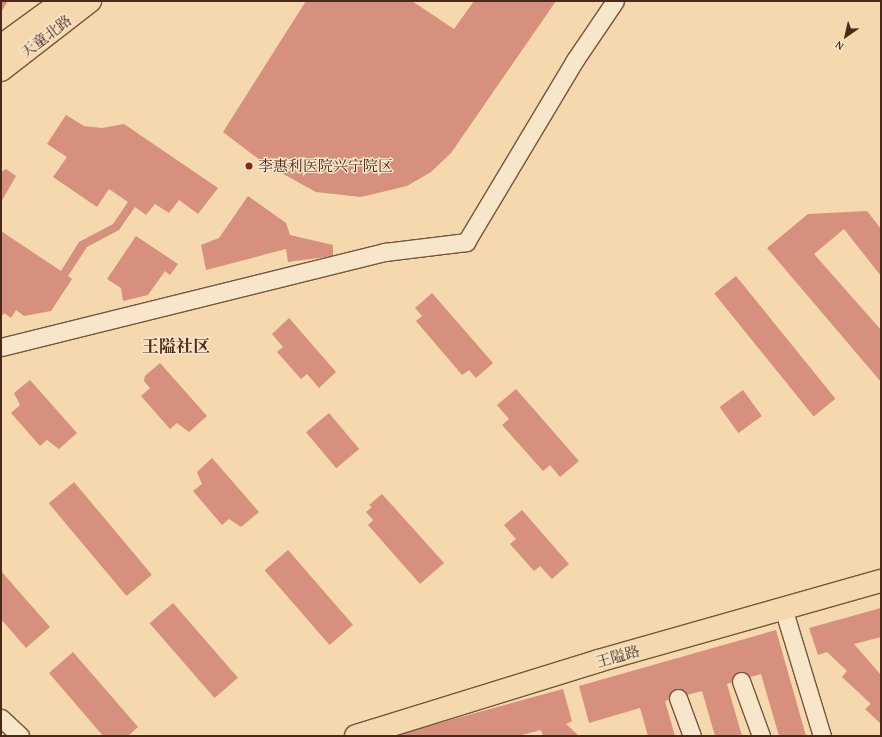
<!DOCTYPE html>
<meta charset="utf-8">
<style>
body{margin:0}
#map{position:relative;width:882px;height:737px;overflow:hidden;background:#f5d8ad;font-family:"Gentium Book Plus","Noto Serif SC",serif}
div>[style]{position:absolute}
.building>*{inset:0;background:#d78f7e;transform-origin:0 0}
.roads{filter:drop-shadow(1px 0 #75553d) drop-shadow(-1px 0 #75553d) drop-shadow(0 1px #75553d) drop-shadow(0 -1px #75553d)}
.minor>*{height:17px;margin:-8.5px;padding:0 8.5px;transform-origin:8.5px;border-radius:8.5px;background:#f8e6ca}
.major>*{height:22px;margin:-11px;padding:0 11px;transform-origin:11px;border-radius:11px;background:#f5d8ad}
.dots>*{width:11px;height:11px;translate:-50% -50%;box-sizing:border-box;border:2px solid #f8e6ca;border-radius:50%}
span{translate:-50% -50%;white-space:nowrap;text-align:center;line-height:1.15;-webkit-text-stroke:3px #f8e6ca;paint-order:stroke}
.street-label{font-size:15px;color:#4a2918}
.poi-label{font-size:15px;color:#4a2918}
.left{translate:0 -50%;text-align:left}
.quarter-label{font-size:17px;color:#4a2918;font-weight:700}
.frame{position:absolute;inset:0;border:2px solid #4a2918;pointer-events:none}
.north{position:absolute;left:826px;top:16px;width:40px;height:40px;-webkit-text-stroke:3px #f8e6ca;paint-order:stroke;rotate:214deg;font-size:11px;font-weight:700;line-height:16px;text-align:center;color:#4a2918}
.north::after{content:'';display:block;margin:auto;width:14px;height:18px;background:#4a2918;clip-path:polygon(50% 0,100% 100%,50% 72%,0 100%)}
</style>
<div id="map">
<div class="building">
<i style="clip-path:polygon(1px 1px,8px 1px,1px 12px)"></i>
<i style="clip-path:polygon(306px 1px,412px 1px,454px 29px,474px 1px,556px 1px,451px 153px,431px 172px,407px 186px,361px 197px,316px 192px,265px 164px,223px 132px)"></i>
<i style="clip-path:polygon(66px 115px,84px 126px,102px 128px,124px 124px,218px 188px,198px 214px,179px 200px,169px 213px,155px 204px,146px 215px,135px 207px,119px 230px,87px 247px,68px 276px,72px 279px,51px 311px,24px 316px,16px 310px,11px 318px,4px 313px,1px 317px,1px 231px,61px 271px,79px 242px,113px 224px,128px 202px,109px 189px,97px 207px,53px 177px,67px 157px,47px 144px)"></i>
<i style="clip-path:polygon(6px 169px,16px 176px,1px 202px,1px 172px)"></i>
<i style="clip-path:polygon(248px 196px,286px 223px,290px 235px,333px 245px,333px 256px,288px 262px,286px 249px,206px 270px,201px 245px,219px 238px)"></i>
<i style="clip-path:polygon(867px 211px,881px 229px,881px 276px,844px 229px,814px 254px,881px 330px,881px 382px,767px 248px,808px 214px)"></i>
<i style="clip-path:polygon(136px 236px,178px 264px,170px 275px,165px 271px,148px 295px,123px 301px,121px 288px,107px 279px)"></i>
<i style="left:736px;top:276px;width:158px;height:28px;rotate:51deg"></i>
<i style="clip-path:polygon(432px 293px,493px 363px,476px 378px,469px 370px,462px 375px,416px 321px,422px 316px,415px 308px)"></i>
<i style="clip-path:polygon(289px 318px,336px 372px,319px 388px,307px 374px,301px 379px,277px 352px,283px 347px,272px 334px)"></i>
<i style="clip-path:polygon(160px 363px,207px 416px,189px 432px,177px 423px,170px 429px,141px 396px,150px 388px,144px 381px,145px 376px)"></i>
<i style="clip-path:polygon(30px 380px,77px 433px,59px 449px,47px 440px,40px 446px,11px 413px,20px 405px,14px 393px)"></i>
<i style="clip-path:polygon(516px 389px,579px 461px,560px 477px,550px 465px,543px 471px,502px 425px,509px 419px,497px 405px)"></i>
<i style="left:743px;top:390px;width:32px;height:29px;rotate:54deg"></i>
<i style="left:329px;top:413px;width:47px;height:30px;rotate:50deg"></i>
<i style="clip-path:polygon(212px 458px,259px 512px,241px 527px,229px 519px,222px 525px,193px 491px,202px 484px,197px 472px)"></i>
<i style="left:74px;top:482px;width:121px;height:33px;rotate:50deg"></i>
<i style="clip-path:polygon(382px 494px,444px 563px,420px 584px,368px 525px,373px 520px,366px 512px,372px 507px,369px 505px)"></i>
<i style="clip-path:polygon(522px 510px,569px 564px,552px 579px,540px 566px,534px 571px,510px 544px,516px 539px,504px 525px)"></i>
<i style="left:288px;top:550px;width:99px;height:31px;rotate:49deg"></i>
<i style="clip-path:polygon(1px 571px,50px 627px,26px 648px,1px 619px)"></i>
<i style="left:173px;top:603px;width:99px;height:31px;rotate:49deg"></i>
<i style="clip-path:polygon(881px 608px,881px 637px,854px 644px,881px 675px,881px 724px,865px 709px,871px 704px,842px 677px,847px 671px,827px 652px,818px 655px,809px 628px)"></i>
<i style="clip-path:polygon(776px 630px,806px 736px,779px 736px,761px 674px,727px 684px,742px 736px,715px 736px,702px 691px,665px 701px,675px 736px,648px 736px,640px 708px,589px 723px,579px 686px)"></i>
<i style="clip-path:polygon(73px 652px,138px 727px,128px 736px,103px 736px,49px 673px)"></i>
<i style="clip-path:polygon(563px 689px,572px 721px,566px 724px,579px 736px,543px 736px,541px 730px,518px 736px,392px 736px)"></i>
</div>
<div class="roads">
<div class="minor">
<i style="left:1px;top:347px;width:396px;rotate:-13.9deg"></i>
<i style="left:385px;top:252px;width:82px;rotate:-7deg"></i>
<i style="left:466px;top:242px;width:212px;rotate:-59.1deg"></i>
<i style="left:575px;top:60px;width:71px;rotate:-55.9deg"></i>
<i style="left:784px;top:611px;width:131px;rotate:73.1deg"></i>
<i style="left:741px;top:681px;width:59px;rotate:70deg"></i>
<i style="left:678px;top:698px;width:40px;rotate:69.8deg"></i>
<i style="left:1px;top:718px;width:26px;rotate:43deg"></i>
</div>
<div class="major">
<i style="left:1px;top:46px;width:77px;rotate:-36deg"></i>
<i style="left:1px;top:70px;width:113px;rotate:-37.8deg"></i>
<i style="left:356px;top:736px;width:253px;rotate:-17.2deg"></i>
<i style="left:598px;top:661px;width:294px;rotate:-15.8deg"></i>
</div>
</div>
<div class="dots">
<i style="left:249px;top:166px;background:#8f2418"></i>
</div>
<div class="street-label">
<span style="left:46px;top:36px;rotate:-37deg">天童北路</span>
<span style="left:618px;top:656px;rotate:-15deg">王隘路</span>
</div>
<div class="poi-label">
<span class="left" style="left:258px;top:166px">李惠利医院兴宁院区</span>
</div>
<div class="quarter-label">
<span style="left:176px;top:346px">王隘社区</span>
</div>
<div class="frame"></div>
<div class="north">N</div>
</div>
